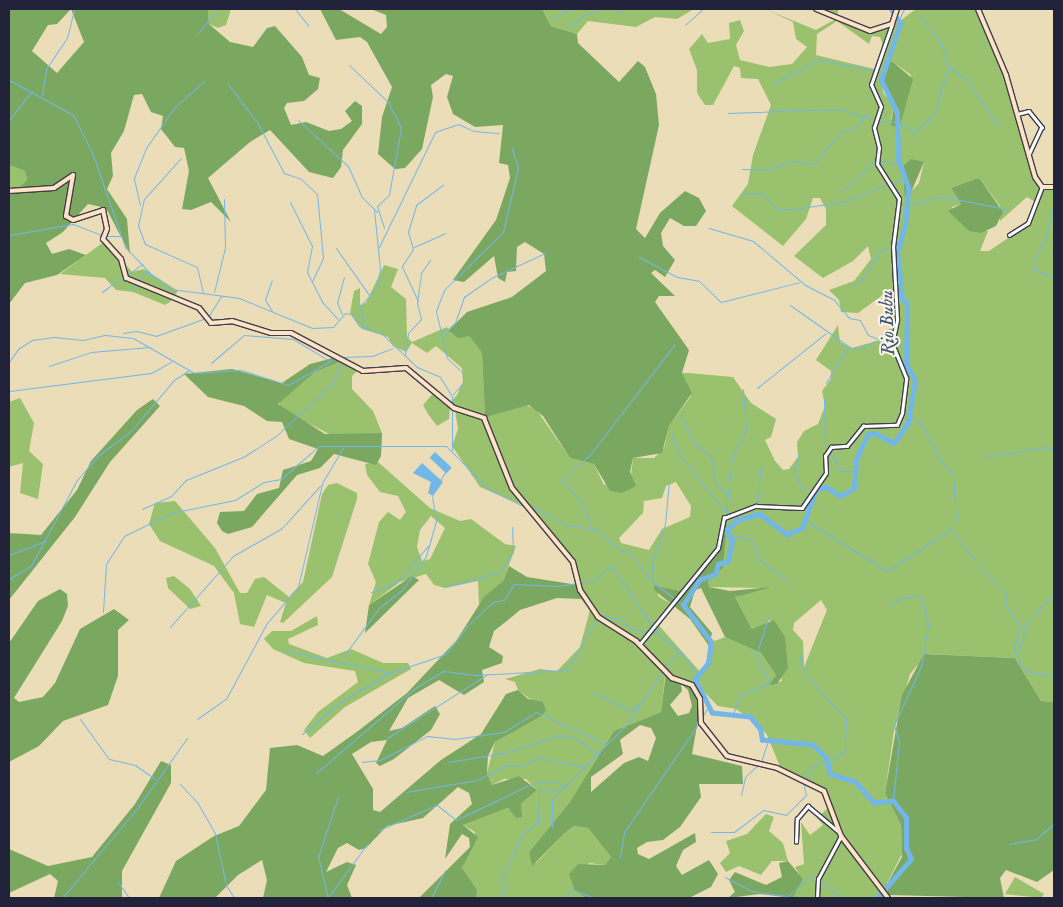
<!DOCTYPE html>
<style>
body{margin:0}
#map{position:relative;width:1063px;height:907px;overflow:hidden;background:#ecddb9;font-family:"IM FELL English",serif}
div>[style]{position:absolute}
.green>*{inset:0;background:#9ac26e}
.forest>*{inset:0;background:#7ba861}
.water>*{inset:0;background:#73b7e9;transform-origin:0 0}
.stream>*{height:1px;margin:-0.5px;padding:0 0.5px;transform-origin:0.5px;border-radius:0.5px;background:#73b7e9}
.river>*{height:4.5px;margin:-2.25px;padding:0 2.25px;transform-origin:2.25px;border-radius:2.25px;background:#73b7e9}
.roads{filter:drop-shadow(1px 0 #403e4e) drop-shadow(-1px 0 #403e4e) drop-shadow(0 1px #403e4e) drop-shadow(0 -1px #403e4e)}
.street>*{height:2.5px;margin:-1.25px;padding:0 1.25px;transform-origin:1.25px;border-radius:1.25px;background:#fff}
.secondary>*{height:4px;margin:-2px;padding:0 2px;transform-origin:2px;border-radius:2px;background:#ffe4c6}
span{translate:-50% -50%;white-space:nowrap;text-align:center;line-height:1.15;-webkit-text-stroke:4px #fcf5e5;paint-order:stroke}
.water-label{font-size:19px;color:#3e5678;font-style:italic}
.frame{position:absolute;inset:0;border:10px solid #22223b;pointer-events:none}
</style>
<div id="map">
<div class="green">
<i style="clip-path:polygon(208px 9px,231px 9px,226px 25px,218px 28px,209px 24px)"></i>
<i style="clip-path:polygon(542px 9px,694px 9px,677px 19px,655px 17px,636px 27px,588px 21px,577px 34px,551px 26px)"></i>
<i style="clip-path:polygon(evenodd,765px 9px,816px 30px,834px 20px,816px 9px,839px 9px,837px 15px,869px 32px,901px 20px,916px 9px,980px 9px,1025px 133px,1033px 170px,1043px 186px,1054px 185px,1054px 702px,1041px 701px,1015px 658px,927px 654px,910px 674px,894px 731px,885px 793px,901px 825px,902px 854px,887px 883px,888px 894px,882px 898px,793px 898px,802px 879px,795px 867px,804px 864px,801px 822px,810px 835px,823px 825px,817px 818px,830px 806px,827px 796px,781px 769px,767px 735px,756px 723px,736px 709px,718px 706px,695px 683px,665px 676px,661px 712px,614px 731px,569px 803px,529px 852px,536px 863px,566px 832px,576px 826px,588px 828px,611px 857px,605px 865px,589px 863px,575px 891px,586px 898px,476px 898px,476px 890px,462px 869px,475px 832px,463px 825px,508px 808px,517px 818px,521px 804px,537px 790px,526px 779px,504px 779px,492px 785px,487px 773px,495px 742px,546px 711px,518px 690px,515px 682px,505px 679px,540px 669px,557px 671px,580px 647px,590px 610px,581px 599px,574px 567px,553px 543px,551px 530px,534px 510px,480px 487px,452px 446px,458px 429px,455px 410px,450px 406px,449px 419px,437px 426px,428px 414px,423px 405px,435px 391px,450px 403px,457px 395px,463px 382px,462px 368px,436px 346px,427px 353px,412px 343px,406px 352px,393px 346px,388px 337px,362px 329px,350px 313px,354px 291px,360px 288px,360px 305px,366px 303px,384px 265px,398px 269px,391px 287px,406px 299px,407px 337px,412px 342px,447px 327px,451px 334px,469px 336px,482px 353px,485px 416px,523px 404px,536px 409px,570px 458px,594px 464px,604px 485px,631px 475px,633px 458px,654px 458px,664px 448px,669px 426px,691px 396px,682px 373px,689px 373px,733px 377px,751px 403px,776px 419px,771px 437px,765px 440px,775px 461px,783px 470px,789px 469px,798px 457px,797px 442px,804px 431px,818px 424px,825px 406px,822px 391px,831px 379px,831px 371px,816px 360px,838px 325px,840px 342px,852px 348px,880px 340px,886px 330px,897px 327px,899px 295px,884px 294px,858px 313px,841px 312px,839px 300px,829px 290px,854px 281px,871px 259px,868px 246px,853px 261px,823px 278px,794px 256px,826px 225px,826px 209px,820px 198px,813px 198px,806px 219px,783px 246px,732px 206px,748px 184px,753px 155px,771px 105px,758px 79px,741px 78px,740px 68px,734px 66px,713px 105px,705px 105px,697px 93px,697px 70px,689px 49px,702px 34px,708px 43px,730px 39px,729px 23px,740px 20px,744px 31px,736px 45px,740px 60px,769px 67px,792px 64px,807px 47px,796px 39px,793px 22px,765px 9px,837px 21px,869px 44px,872px 36px,880px 37px,883px 46px,874px 69px,816px 55px,817px 34px,837px 21px,765px 9px,886px 62px,893px 62px,911px 75px,904px 109px,891px 120px,894px 104px,884px 94px,880px 80px,886px 62px,765px 9px,924px 162px,919px 183px,906px 197px,903px 180px,924px 162px,765px 9px,975px 179px,980px 179px,1000px 206px,1000px 221px,1027px 197px,1037px 203px,1030px 223px,989px 251px,980px 251px,988px 231px,969px 231px,952px 207px,961px 204px,951px 188px,975px 179px,765px 9px,676px 482px,691px 506px,690px 517px,662px 529px,649px 550px,621px 543px,619px 538px,643px 513px,644px 501px,662px 498px,666px 486px,676px 482px,765px 9px,726px 522px,723px 568px,708px 581px,709px 587px,762px 588px,735px 597px,752px 629px,760px 629px,770px 620px,782px 681px,770px 684px,776px 675px,761px 653px,725px 637px,709px 643px,707px 666px,702px 674px,655px 621px,671px 604px,658px 596px,658px 586px,680px 591px,705px 568px,717px 554px,726px 522px,765px 9px,821px 600px,827px 610px,804px 667px,803px 641px,793px 630px,794px 623px,821px 600px)"></i>
<i style="clip-path:polygon(9px 165px,25px 171px,27px 180px,15px 191px,9px 190px)"></i>
<i style="clip-path:polygon(105px 241px,132px 272px,144px 269px,178px 291px,170px 302px,165px 305px,133px 292px,116px 290px,105px 278px,60px 274px)"></i>
<i style="clip-path:polygon(344px 358px,358px 370px,352px 376px,352px 389px,373px 411px,382px 433px,333px 436px,279px 408px,280px 399px,315px 372px)"></i>
<i style="clip-path:polygon(20px 398px,34px 423px,29px 451px,43px 464px,38px 499px,20px 493px,23px 463px,9px 467px,9px 402px)"></i>
<i style="clip-path:polygon(evenodd,378px 462px,430px 508px,460px 521px,471px 519px,505px 544px,516px 546px,503px 581px,479px 606px,478px 581px,445px 588px,434px 585px,426px 574px,400px 582px,369px 605px,376px 582px,368px 564px,379px 522px,388px 512px,400px 520px,406px 512px,398px 496px,380px 492px,367px 475px,365px 464px,378px 462px,431px 516px,445px 528px,430px 559px,422px 561px,417px 547px,420px 530px,431px 516px)"></i>
<i style="clip-path:polygon(337px 483px,357px 493px,357px 499px,332px 577px,283px 623px,280px 622px,286px 603px,267px 595px,254px 627px,240px 624px,234px 593px,214px 566px,160px 541px,149px 524px,155px 503px,175px 501px,215px 548px,240px 593px,247px 593px,255px 579px,264px 577px,289px 597px,303px 582px,322px 494px,328px 485px)"></i>
<i style="clip-path:polygon(174px 576px,190px 589px,201px 606px,190px 609px,168px 588px,166px 578px)"></i>
<i style="clip-path:polygon(317px 616px,318px 625px,288px 639px,289px 644px,327px 658px,351px 649px,383px 663px,408px 663px,411px 669px,345px 707px,310px 738px,304px 730px,318px 712px,358px 682px,355px 671px,304px 663px,273px 649px,264px 639px,272px 631px,291px 631px)"></i>
<i style="clip-path:polygon(766px 814px,774px 817px,769px 831px,783px 843px,788px 861px,772px 861px,761px 875px,739px 866px,726px 872px,720px 863px,730px 853px,726px 841px,747px 834px)"></i>
<i style="clip-path:polygon(1015px 877px,1044px 894px,1041px 898px,1005px 894px)"></i>
</div>
<div class="forest">
<i style="clip-path:polygon(evenodd,9px 9px,208px 9px,209px 24px,230px 42px,253px 47px,267px 28px,275px 26px,302px 57px,309px 75px,320px 78px,318px 89px,304px 101px,287px 103px,284px 108px,291px 125px,306px 122px,329px 131px,341px 129px,352px 121px,345px 111px,355px 101px,362px 106px,362px 124px,343px 150px,341px 167px,333px 178px,309px 172px,270px 130px,250px 142px,208px 178px,231px 222px,211px 202px,191px 210px,182px 209px,189px 171px,184px 148px,175px 147px,161px 129px,163px 116px,151px 112px,142px 94px,134px 95px,124px 131px,111px 153px,113px 176px,107px 189px,127px 219px,130px 254px,106px 208px,88px 204px,63px 232px,46px 243px,52px 254px,69px 249px,86px 255px,57px 275px,25px 283px,9px 304px,9px 190px,15px 191px,27px 180px,25px 171px,9px 165px,9px 9px,71px 9px,84px 42px,57px 73px,32px 51px,48px 25px,57px 24px,71px 9px)"></i>
<i style="clip-path:polygon(320px 9px,339px 9px,381px 34px,387px 27px,386px 15px,371px 9px,542px 9px,551px 26px,577px 34px,578px 43px,619px 82px,638px 61px,645px 67px,656px 94px,659px 125px,636px 229px,645px 238px,660px 213px,685px 191px,699px 198px,706px 211px,696px 226px,684px 226px,670px 218px,661px 233px,663px 246px,675px 260px,665px 277px,655px 270px,651px 273px,675px 296px,659px 296px,655px 302px,689px 350px,682px 373px,692px 393px,669px 426px,662px 453px,633px 458px,630px 472px,636px 486px,622px 493px,610px 491px,594px 464px,570px 458px,543px 416px,529px 405px,485px 417px,482px 353px,469px 336px,458px 338px,448px 331px,467px 312px,512px 297px,546px 271px,544px 254px,525px 242px,517px 247px,516px 271px,507px 272px,505px 282px,498px 278px,494px 256px,464px 282px,453px 280px,496px 220px,510px 178px,508px 165px,499px 163px,503px 125px,475px 127px,453px 114px,447px 97px,453px 76px,446px 74px,431px 85px,433px 97px,422px 149px,405px 168px,395px 169px,378px 154px,382px 117px,392px 87px,367px 42px,360px 37px,336px 40px)"></i>
<i style="clip-path:polygon(886px 62px,893px 62px,913px 79px,899px 129px,891px 125px,894px 104px,881px 84px)"></i>
<i style="clip-path:polygon(911px 159px,924px 162px,909px 197px,905px 197px,902px 167px)"></i>
<i style="clip-path:polygon(975px 179px,980px 179px,1003px 212px,996px 226px,981px 233px,969px 231px,948px 211px,961px 204px,951px 188px)"></i>
<i style="clip-path:polygon(341px 356px,343px 360px,315px 372px,278px 404px,325px 434px,382px 433px,381px 456px,376px 465px,334px 454px,320px 468px,297px 475px,252px 527px,228px 534px,222px 531px,217px 523px,220px 512px,244px 511px,257px 494px,279px 488px,283px 470px,311px 461px,318px 449px,289px 439px,282px 422px,267px 421px,244px 406px,208px 397px,184px 374px,232px 369px,282px 383px,310px 364px)"></i>
<i style="clip-path:polygon(153px 399px,160px 406px,110px 462px,75px 517px,9px 600px,9px 533px,41px 535px,77px 490px,91px 461px,137px 410px)"></i>
<i style="clip-path:polygon(727px 522px,723px 568px,708px 581px,709px 587px,730px 591px,772px 587px,735px 597px,752px 629px,774px 620px,785px 637px,788px 668px,777px 684px,769px 685px,776px 675px,761px 653px,725px 637px,701px 588px,695px 590px,690px 607px,712px 633px,709px 646px,690px 619px,654px 590px,654px 585px,680px 591px,717px 554px,720px 525px)"></i>
<i style="clip-path:polygon(509px 566px,527px 577px,578px 585px,581px 599px,557px 598px,520px 610px,508px 620px,494px 631px,489px 647px,503px 656px,502px 663px,482px 670px,484px 682px,464px 695px,439px 680px,408px 698px,389px 731px,402px 728px,435px 706px,440px 714px,431px 730px,394px 759px,380px 766px,376px 763px,387px 740px,371px 742px,352px 754px,373px 789px,373px 810px,380px 812px,441px 760px,481px 734px,506px 694px,518px 690px,528px 699px,543px 702px,546px 711px,541px 716px,495px 742px,488px 756px,487px 773px,492px 785px,519px 776px,537px 790px,521px 804px,522px 817px,516px 818px,508px 808px,463px 825px,478px 837px,462px 868px,477px 890px,476px 898px,419px 898px,470px 847px,469px 838px,462px 834px,445px 859px,450px 824px,472px 804px,469px 793px,458px 787px,423px 818px,387px 826px,366px 848px,359px 850px,347px 843px,338px 848px,326px 872px,347px 862px,356px 865px,347px 885px,352px 898px,263px 898px,267px 880px,262px 860px,238px 875px,215px 898px,159px 898px,176px 861px,214px 836px,239px 826px,266px 790px,270px 748px,297px 745px,323px 756px,358px 731px,407px 693px,456px 641px,484px 597px,503px 581px)"></i>
<i style="clip-path:polygon(412px 576px,419px 580px,365px 633px,369px 605px)"></i>
<i style="clip-path:polygon(60px 589px,67px 594px,68px 606px,62px 621px,14px 698px,19px 702px,43px 697px,55px 683px,80px 629px,114px 609px,129px 620px,118px 630px,118px 676px,108px 705px,63px 721px,39px 746px,9px 762px,9px 643px,38px 601px)"></i>
<i style="clip-path:polygon(924px 654px,1015px 658px,1041px 701px,1054px 702px,1054px 870px,1037px 882px,1006px 870px,1000px 878px,1004px 898px,888px 895px,887px 884px,902px 857px,901px 825px,885px 793px,902px 695px)"></i>
<i style="clip-path:polygon(evenodd,666px 672px,678px 681px,695px 683px,703px 692px,692px 754px,742px 766px,743px 784px,699px 784px,701px 797px,680px 827px,663px 840px,647px 842px,637px 848px,638px 854px,649px 859px,695px 833px,696px 842px,683px 850px,676px 866px,682px 875px,709px 860px,718px 874px,711px 887px,689px 898px,586px 898px,575px 891px,569px 874px,578px 864px,605px 865px,611px 857px,588px 828px,575px 826px,566px 832px,532px 866px,529px 852px,569px 803px,614px 731px,661px 712px,666px 672px,681px 684px,688px 690px,692px 706px,689px 713px,678px 716px,670px 705px,682px 691px,681px 684px,666px 672px,640px 725px,651px 728px,656px 738px,648px 761px,639px 757px,624px 763px,591px 792px,591px 777px,623px 754px,620px 740px,640px 725px)"></i>
<i style="clip-path:polygon(161px 761px,171px 765px,171px 783px,122px 871px,122px 898px,54px 898px,58px 881px,50px 874px,9px 893px,9px 849px,48px 866px,92px 857px,135px 804px)"></i>
<i style="clip-path:polygon(788px 861px,803px 879px,793px 898px,760px 894px,728px 898px,735px 892px,729px 880px,735px 872px,766px 885px,782px 877px,779px 863px)"></i>
</div>
<div class="water">
<i style="left:435px;top:452px;width:23px;height:8px;rotate:43deg"></i>
<i style="clip-path:polygon(422px 463px,443px 482px,433px 496px,428px 493px,431px 482px,413px 473px)"></i>
</div>
<div class="stream">
<i style="left:295px;top:9px;width:21px;rotate:51deg"></i>
<i style="left:617px;top:13px;width:8px;rotate:-30deg"></i>
<i style="left:552px;top:18px;width:21px;rotate:-25deg"></i>
<i style="left:899px;top:19px;width:11px;rotate:-63deg"></i>
<i style="left:685px;top:25px;width:24px;rotate:-42deg"></i>
<i style="left:568px;top:28px;width:21px;rotate:-39deg"></i>
<i style="left:584px;top:15px;width:21px;rotate:-17deg"></i>
<i style="left:198px;top:33px;width:31px;rotate:-50deg"></i>
<i style="left:349px;top:65px;width:54px;rotate:43.5deg"></i>
<i style="left:388px;top:102px;width:29px;rotate:63deg"></i>
<i style="left:401px;top:128px;width:68px;rotate:100.2deg"></i>
<i style="left:389px;top:195px;width:16px;rotate:137deg"></i>
<i style="left:377px;top:206px;width:23px;rotate:72deg"></i>
<i style="left:949px;top:67px;width:22px;rotate:36deg"></i>
<i style="left:967px;top:80px;width:55px;rotate:56deg"></i>
<i style="left:877px;top:71px;width:7px;rotate:56deg"></i>
<i style="left:9px;top:80px;width:73px;rotate:28.7deg"></i>
<i style="left:73px;top:115px;width:42px;rotate:62.8deg"></i>
<i style="left:92px;top:152px;width:101px;rotate:70.8deg"></i>
<i style="left:125px;top:247px;width:39px;rotate:46deg"></i>
<i style="left:774px;top:83px;width:50px;rotate:-27.6deg"></i>
<i style="left:818px;top:60px;width:57px;rotate:10.1deg"></i>
<i style="left:228px;top:84px;width:48px;rotate:52.7deg"></i>
<i style="left:257px;top:122px;width:58px;rotate:62.1deg"></i>
<i style="left:284px;top:173px;width:18px;rotate:19deg"></i>
<i style="left:301px;top:179px;width:22px;rotate:43deg"></i>
<i style="left:317px;top:194px;width:64px;rotate:84.6deg"></i>
<i style="left:323px;top:258px;width:26px;rotate:115deg"></i>
<i style="left:42px;top:95px;width:26px;rotate:-81deg"></i>
<i style="left:46px;top:69px;width:37px;rotate:-56deg"></i>
<i style="left:67px;top:38px;width:30px;rotate:-76deg"></i>
<i style="left:728px;top:113px;width:112px;rotate:-2deg"></i>
<i style="left:840px;top:109px;width:38px;rotate:17deg"></i>
<i style="left:9px;top:120px;width:37px;rotate:-52deg"></i>
<i style="left:298px;top:120px;width:68px;rotate:42.6deg"></i>
<i style="left:348px;top:166px;width:34px;rotate:66deg"></i>
<i style="left:362px;top:197px;width:21px;rotate:45deg"></i>
<i style="left:879px;top:121px;width:18px;rotate:3deg"></i>
<i style="left:896px;top:128px;width:10px;rotate:-17deg"></i>
<i style="left:906px;top:125px;width:11px;rotate:49deg"></i>
<i style="left:913px;top:133px;width:28px;rotate:-41deg"></i>
<i style="left:934px;top:115px;width:50px;rotate:-73.7deg"></i>
<i style="left:948px;top:67px;width:25px;rotate:-106deg"></i>
<i style="left:941px;top:43px;width:34px;rotate:-128deg"></i>
<i style="left:181px;top:158px;width:55px;rotate:132.1deg"></i>
<i style="left:144px;top:199px;width:27px;rotate:103deg"></i>
<i style="left:138px;top:225px;width:20px;rotate:70deg"></i>
<i style="left:145px;top:244px;width:57px;rotate:23.9deg"></i>
<i style="left:197px;top:267px;width:26px;rotate:77deg"></i>
<i style="left:877px;top:161px;width:22px;rotate:5deg"></i>
<i style="left:742px;top:169px;width:23px;rotate:2deg"></i>
<i style="left:765px;top:170px;width:29px;rotate:-18deg"></i>
<i style="left:793px;top:161px;width:21px;rotate:8deg"></i>
<i style="left:814px;top:164px;width:43px;rotate:-50.7deg"></i>
<i style="left:841px;top:131px;width:12px;rotate:-9deg"></i>
<i style="left:853px;top:129px;width:19px;rotate:-47deg"></i>
<i style="left:893px;top:182px;width:11px;rotate:-15deg"></i>
<i style="left:841px;top:192px;width:46px;rotate:-42.4deg"></i>
<i style="left:741px;top:194px;width:21px;rotate:-3deg"></i>
<i style="left:762px;top:193px;width:22px;rotate:47deg"></i>
<i style="left:777px;top:209px;width:17px"></i>
<i style="left:794px;top:209px;width:54px;rotate:-8.6deg"></i>
<i style="left:847px;top:201px;width:46px;rotate:-23.2deg"></i>
<i style="left:290px;top:202px;width:49px;rotate:63.4deg"></i>
<i style="left:312px;top:246px;width:26px;rotate:101deg"></i>
<i style="left:307px;top:272px;width:34px;rotate:63deg"></i>
<i style="left:322px;top:302px;width:23px;rotate:47deg"></i>
<i style="left:1054px;top:204px;width:34px;rotate:104deg"></i>
<i style="left:1046px;top:237px;width:29px;rotate:117deg"></i>
<i style="left:1033px;top:263px;width:7px;rotate:82deg"></i>
<i style="left:1034px;top:270px;width:21px;rotate:19deg"></i>
<i style="left:140px;top:205px;width:28px;rotate:-103deg"></i>
<i style="left:134px;top:178px;width:32px;rotate:-68deg"></i>
<i style="left:146px;top:148px;width:49px;rotate:-55deg"></i>
<i style="left:174px;top:108px;width:40px;rotate:-42deg"></i>
<i style="left:905px;top:205px;width:40px;rotate:-12deg"></i>
<i style="left:944px;top:197px;width:64px;rotate:10.8deg"></i>
<i style="left:709px;top:228px;width:46px;rotate:16.5deg"></i>
<i style="left:753px;top:241px;width:68px;rotate:40.2deg"></i>
<i style="left:805px;top:285px;width:33px;rotate:27deg"></i>
<i style="left:834px;top:300px;width:23px;rotate:50deg"></i>
<i style="left:849px;top:318px;width:11px;rotate:10deg"></i>
<i style="left:860px;top:320px;width:17px;rotate:62deg"></i>
<i style="left:868px;top:335px;width:24px;rotate:22deg"></i>
<i style="left:9px;top:235px;width:65px;rotate:-9.8deg"></i>
<i style="left:73px;top:224px;width:31px;rotate:21deg"></i>
<i style="left:106px;top:236px;width:14px"></i>
<i style="left:895px;top:246px;width:2px"></i>
<i style="left:379px;top:247px;width:128px;rotate:-64deg"></i>
<i style="left:435px;top:132px;width:24px;rotate:-19deg"></i>
<i style="left:458px;top:124px;width:17px;rotate:24deg"></i>
<i style="left:474px;top:131px;width:25px;rotate:5deg"></i>
<i style="left:414px;top:247px;width:34px;rotate:-24deg"></i>
<i style="left:336px;top:248px;width:57px;rotate:54.9deg"></i>
<i style="left:639px;top:257px;width:43px;rotate:27.8deg"></i>
<i style="left:677px;top:277px;width:22px;rotate:10deg"></i>
<i style="left:699px;top:281px;width:30px;rotate:44deg"></i>
<i style="left:721px;top:302px;width:81px;rotate:-14.2deg"></i>
<i style="left:127px;top:275px;width:19px;rotate:-36deg"></i>
<i style="left:138px;top:280px;width:12px;rotate:-42deg"></i>
<i style="left:147px;top:272px;width:29px;rotate:35deg"></i>
<i style="left:171px;top:289px;width:69px;rotate:7.5deg"></i>
<i style="left:239px;top:298px;width:79px;rotate:22.3deg"></i>
<i style="left:312px;top:328px;width:21px;rotate:-3deg"></i>
<i style="left:333px;top:327px;width:18px;rotate:-49deg"></i>
<i style="left:345px;top:313px;width:6px;rotate:9deg"></i>
<i style="left:351px;top:314px;width:14px;rotate:56deg"></i>
<i style="left:359px;top:326px;width:23px;rotate:18deg"></i>
<i style="left:381px;top:333px;width:50px;rotate:43.4deg"></i>
<i style="left:417px;top:367px;width:25px;rotate:23deg"></i>
<i style="left:440px;top:377px;width:22px;rotate:58deg"></i>
<i style="left:452px;top:396px;width:54px;rotate:90deg"></i>
<i style="left:852px;top:285px;width:10px;rotate:-24deg"></i>
<i style="left:861px;top:281px;width:34px;rotate:-58deg"></i>
<i style="left:879px;top:252px;width:14px;rotate:-21deg"></i>
<i style="left:131px;top:290px;width:7px;rotate:-56deg"></i>
<i style="left:102px;top:292px;width:26px;rotate:-36deg"></i>
<i style="left:214px;top:292px;width:45px;rotate:-76deg"></i>
<i style="left:225px;top:248px;width:49px;rotate:-91.2deg"></i>
<i style="left:418px;top:301px;width:38px;rotate:-115deg"></i>
<i style="left:402px;top:266px;width:20px;rotate:-57deg"></i>
<i style="left:413px;top:249px;width:18px;rotate:-106deg"></i>
<i style="left:408px;top:232px;width:28px;rotate:-73deg"></i>
<i style="left:416px;top:205px;width:34px;rotate:-37deg"></i>
<i style="left:790px;top:305px;width:75px;rotate:35.2deg"></i>
<i style="left:851px;top:348px;width:15px;rotate:-4deg"></i>
<i style="left:866px;top:347px;width:11px;rotate:-34deg"></i>
<i style="left:272px;top:311px;width:13px;rotate:-122deg"></i>
<i style="left:265px;top:300px;width:21px;rotate:-71deg"></i>
<i style="left:342px;top:314px;width:12px;rotate:-114deg"></i>
<i style="left:337px;top:303px;width:27px;rotate:-75deg"></i>
<i style="left:208px;top:317px;width:25px;rotate:-58deg"></i>
<i style="left:364px;top:327px;width:21px;rotate:-101deg"></i>
<i style="left:360px;top:306px;width:25px;rotate:-47deg"></i>
<i style="left:377px;top:288px;width:19px;rotate:-81deg"></i>
<i style="left:380px;top:269px;width:59px;rotate:-95.8deg"></i>
<i style="left:123px;top:333px;width:13px;rotate:-9deg"></i>
<i style="left:136px;top:331px;width:21px;rotate:14deg"></i>
<i style="left:156px;top:336px;width:53px;rotate:-19.8deg"></i>
<i style="left:441px;top:335px;width:18px;rotate:-41deg"></i>
<i style="left:455px;top:323px;width:28px;rotate:-71deg"></i>
<i style="left:464px;top:297px;width:33px;rotate:-35deg"></i>
<i style="left:491px;top:278px;width:60px;rotate:-24.8deg"></i>
<i style="left:893px;top:344px;width:11px"></i>
<i style="left:405px;top:355px;width:22px;rotate:-82deg"></i>
<i style="left:408px;top:333px;width:19px;rotate:-47deg"></i>
<i style="left:421px;top:319px;width:16px;rotate:-104deg"></i>
<i style="left:417px;top:303px;width:30px;rotate:-82deg"></i>
<i style="left:421px;top:273px;width:16px;rotate:-55deg"></i>
<i style="left:342px;top:357px;width:30px;rotate:-2deg"></i>
<i style="left:372px;top:356px;width:22px;rotate:-21deg"></i>
<i style="left:9px;top:362px;width:16px;rotate:-55deg"></i>
<i style="left:18px;top:349px;width:17px;rotate:-33deg"></i>
<i style="left:32px;top:340px;width:22px;rotate:-8deg"></i>
<i style="left:54px;top:337px;width:29px;rotate:6deg"></i>
<i style="left:83px;top:340px;width:23px;rotate:-13deg"></i>
<i style="left:105px;top:335px;width:28px;rotate:6deg"></i>
<i style="left:133px;top:338px;width:70px;rotate:29.8deg"></i>
<i style="left:194px;top:373px;width:47px;rotate:-3.7deg"></i>
<i style="left:241px;top:370px;width:49px;rotate:17.7deg"></i>
<i style="left:288px;top:385px;width:55px;rotate:-29.4deg"></i>
<i style="left:211px;top:363px;width:43px;rotate:-40.3deg"></i>
<i style="left:244px;top:335px;width:49px;rotate:4.7deg"></i>
<i style="left:293px;top:339px;width:41px;rotate:31deg"></i>
<i style="left:49px;top:366px;width:44px;rotate:-18.4deg"></i>
<i style="left:91px;top:352px;width:59px;rotate:-4.8deg"></i>
<i style="left:826px;top:383px;width:42px;rotate:-59.7deg"></i>
<i style="left:757px;top:388px;width:88px;rotate:-38.6deg"></i>
<i style="left:9px;top:391px;width:143px;rotate:-7.2deg"></i>
<i style="left:151px;top:373px;width:23px;rotate:-29deg"></i>
<i style="left:453px;top:394px;width:15px;rotate:-48deg"></i>
<i style="left:463px;top:383px;width:10px;rotate:-90deg"></i>
<i style="left:463px;top:373px;width:22px;rotate:-137deg"></i>
<i style="left:447px;top:358px;width:48px;rotate:-103.2deg"></i>
<i style="left:436px;top:311px;width:22px;rotate:-69deg"></i>
<i style="left:444px;top:290px;width:83px;rotate:-44.5deg"></i>
<i style="left:503px;top:232px;width:66px;rotate:-76.8deg"></i>
<i style="left:518px;top:168px;width:21px;rotate:-107deg"></i>
<i style="left:824px;top:399px;width:52px;rotate:88.9deg"></i>
<i style="left:825px;top:451px;width:12px;rotate:35deg"></i>
<i style="left:835px;top:458px;width:14px;rotate:73deg"></i>
<i style="left:839px;top:471px;width:15px"></i>
<i style="left:680px;top:415px;width:31px;rotate:63deg"></i>
<i style="left:694px;top:443px;width:22px;rotate:39deg"></i>
<i style="left:711px;top:457px;width:27px;rotate:80deg"></i>
<i style="left:716px;top:484px;width:14px;rotate:39deg"></i>
<i style="left:907px;top:415px;width:16px;rotate:30deg"></i>
<i style="left:921px;top:423px;width:44px;rotate:62.9deg"></i>
<i style="left:941px;top:462px;width:18px;rotate:47deg"></i>
<i style="left:953px;top:475px;width:45px;rotate:86.2deg"></i>
<i style="left:671px;top:434px;width:25px;rotate:67deg"></i>
<i style="left:681px;top:457px;width:72px;rotate:51.2deg"></i>
<i style="left:799px;top:455px;width:18px;rotate:106deg"></i>
<i style="left:794px;top:472px;width:18px;rotate:63deg"></i>
<i style="left:802px;top:488px;width:10px;rotate:29deg"></i>
<i style="left:985px;top:457px;width:63px;rotate:-9.2deg"></i>
<i style="left:1047px;top:447px;width:8px;rotate:30deg"></i>
<i style="left:440px;top:480px;width:11px;rotate:-56deg"></i>
<i style="left:322px;top:483px;width:41px;rotate:-59deg"></i>
<i style="left:527px;top:504px;width:45px;rotate:27.7deg"></i>
<i style="left:567px;top:525px;width:31px;rotate:9deg"></i>
<i style="left:598px;top:530px;width:30px;rotate:42deg"></i>
<i style="left:620px;top:550px;width:10px;rotate:11deg"></i>
<i style="left:630px;top:552px;width:36px;rotate:53deg"></i>
<i style="left:652px;top:581px;width:39px;rotate:38deg"></i>
<i style="left:754px;top:505px;width:6px;rotate:-51deg"></i>
<i style="left:758px;top:500px;width:32px;rotate:-86deg"></i>
<i style="left:142px;top:509px;width:32px;rotate:-24deg"></i>
<i style="left:171px;top:496px;width:22px;rotate:-47deg"></i>
<i style="left:186px;top:480px;width:64px;rotate:-22.1deg"></i>
<i style="left:245px;top:456px;width:38px;rotate:-33deg"></i>
<i style="left:277px;top:435px;width:76px;rotate:-42.9deg"></i>
<i style="left:333px;top:383px;width:23px;rotate:-67deg"></i>
<i style="left:726px;top:513px;width:55px;rotate:-83.8deg"></i>
<i style="left:732px;top:458px;width:32px;rotate:-64deg"></i>
<i style="left:746px;top:429px;width:40px;rotate:-94.3deg"></i>
<i style="left:751px;top:515px;width:6px;rotate:-72deg"></i>
<i style="left:727px;top:517px;width:11px;rotate:68deg"></i>
<i style="left:805px;top:520px;width:97px;rotate:31.9deg"></i>
<i style="left:887px;top:571px;width:77px;rotate:-33.3deg"></i>
<i style="left:951px;top:529px;width:40px;rotate:53deg"></i>
<i style="left:592px;top:528px;width:32px;rotate:-114deg"></i>
<i style="left:579px;top:499px;width:25px;rotate:-132deg"></i>
<i style="left:562px;top:480px;width:36px;rotate:-42deg"></i>
<i style="left:589px;top:456px;width:141px;rotate:-52.5deg"></i>
<i style="left:730px;top:535px;width:21px;rotate:11deg"></i>
<i style="left:751px;top:539px;width:24px;rotate:66deg"></i>
<i style="left:761px;top:561px;width:34px;rotate:37deg"></i>
<i style="left:9px;top:555px;width:40px;rotate:-21deg"></i>
<i style="left:980px;top:566px;width:40px;rotate:47deg"></i>
<i style="left:1007px;top:595px;width:10px;rotate:101deg"></i>
<i style="left:1005px;top:605px;width:26px;rotate:54deg"></i>
<i style="left:1020px;top:626px;width:22px;rotate:106deg"></i>
<i style="left:1014px;top:647px;width:19px;rotate:69deg"></i>
<i style="left:1021px;top:665px;width:11px;rotate:41deg"></i>
<i style="left:1029px;top:672px;width:25px;rotate:9deg"></i>
<i style="left:9px;top:579px;width:26px;rotate:-31deg"></i>
<i style="left:31px;top:566px;width:98px;rotate:-61.9deg"></i>
<i style="left:77px;top:480px;width:33px;rotate:-49deg"></i>
<i style="left:99px;top:455px;width:39px;rotate:-37deg"></i>
<i style="left:130px;top:432px;width:68px;rotate:-49.8deg"></i>
<i style="left:174px;top:380px;width:17px;rotate:-33deg"></i>
<i style="left:653px;top:582px;width:19px;rotate:-93deg"></i>
<i style="left:652px;top:563px;width:41px;rotate:-71.6deg"></i>
<i style="left:665px;top:524px;width:43px;rotate:-84.7deg"></i>
<i style="left:444px;top:587px;width:58px;rotate:-15deg"></i>
<i style="left:500px;top:572px;width:24px;rotate:-57deg"></i>
<i style="left:513px;top:552px;width:25px;rotate:-92deg"></i>
<i style="left:371px;top:592px;width:28px;rotate:-21deg"></i>
<i style="left:397px;top:582px;width:48px;rotate:-49.3deg"></i>
<i style="left:890px;top:606px;width:14px;rotate:-36deg"></i>
<i style="left:901px;top:598px;width:20px;rotate:-6deg"></i>
<i style="left:921px;top:596px;width:30px;rotate:76deg"></i>
<i style="left:928px;top:625px;width:39px;rotate:99deg"></i>
<i style="left:922px;top:664px;width:67px;rotate:114.7deg"></i>
<i style="left:894px;top:725px;width:18px;rotate:74deg"></i>
<i style="left:899px;top:742px;width:59px;rotate:95.8deg"></i>
<i style="left:103px;top:612px;width:48px;rotate:-86.4deg"></i>
<i style="left:106px;top:564px;width:33px;rotate:-57deg"></i>
<i style="left:124px;top:536px;width:52px;rotate:-26.1deg"></i>
<i style="left:171px;top:513px;width:65px;rotate:-11.5deg"></i>
<i style="left:235px;top:500px;width:34px;rotate:-32deg"></i>
<i style="left:264px;top:482px;width:17px;rotate:-10deg"></i>
<i style="left:281px;top:479px;width:50px;rotate:-41deg"></i>
<i style="left:319px;top:446px;width:127px"></i>
<i style="left:446px;top:446px;width:62px;rotate:45deg"></i>
<i style="left:490px;top:490px;width:39px;rotate:26deg"></i>
<i style="left:600px;top:615px;width:23px;rotate:13deg"></i>
<i style="left:622px;top:620px;width:13px;rotate:45deg"></i>
<i style="left:631px;top:629px;width:26px;rotate:9deg"></i>
<i style="left:170px;top:627px;width:95px;rotate:-48.4deg"></i>
<i style="left:233px;top:556px;width:56px;rotate:-29.7deg"></i>
<i style="left:282px;top:528px;width:57px;rotate:-47.9deg"></i>
<i style="left:283px;top:650px;width:109px;rotate:12.1deg"></i>
<i style="left:799px;top:653px;width:22px;rotate:74deg"></i>
<i style="left:805px;top:674px;width:61px;rotate:47.7deg"></i>
<i style="left:846px;top:719px;width:31px;rotate:92deg"></i>
<i style="left:845px;top:750px;width:23px;rotate:142deg"></i>
<i style="left:1018px;top:653px;width:34px;rotate:-73deg"></i>
<i style="left:1028px;top:621px;width:37px;rotate:-46deg"></i>
<i style="left:343px;top:657px;width:61px;rotate:-53.7deg"></i>
<i style="left:379px;top:608px;width:29px;rotate:-38deg"></i>
<i style="left:402px;top:590px;width:42px;rotate:-54.8deg"></i>
<i style="left:426px;top:556px;width:36px;rotate:-74deg"></i>
<i style="left:436px;top:521px;width:25px;rotate:-99deg"></i>
<i style="left:664px;top:667px;width:21px;rotate:-45deg"></i>
<i style="left:594px;top:693px;width:41px;rotate:25.9deg"></i>
<i style="left:631px;top:711px;width:11px;rotate:-41deg"></i>
<i style="left:732px;top:716px;width:24px;rotate:-68deg"></i>
<i style="left:741px;top:694px;width:30px;rotate:-21deg"></i>
<i style="left:769px;top:683px;width:31px;rotate:-115deg"></i>
<i style="left:756px;top:655px;width:39px;rotate:-72deg"></i>
<i style="left:702px;top:717px;width:15px;rotate:-58deg"></i>
<i style="left:80px;top:719px;width:49px;rotate:54.1deg"></i>
<i style="left:109px;top:759px;width:27px;rotate:13deg"></i>
<i style="left:135px;top:765px;width:24px;rotate:35deg"></i>
<i style="left:197px;top:719px;width:35px;rotate:-35deg"></i>
<i style="left:226px;top:699px;width:86px;rotate:-61.7deg"></i>
<i style="left:267px;top:623px;width:48px;rotate:-49.3deg"></i>
<i style="left:298px;top:587px;width:106px;rotate:-76.9deg"></i>
<i style="left:302px;top:734px;width:52px;rotate:-39.5deg"></i>
<i style="left:342px;top:701px;width:56px;rotate:-30.3deg"></i>
<i style="left:390px;top:673px;width:59px;rotate:-18.7deg"></i>
<i style="left:446px;top:654px;width:36px;rotate:-53deg"></i>
<i style="left:468px;top:625px;width:34px;rotate:-43deg"></i>
<i style="left:493px;top:602px;width:11px;rotate:-10deg"></i>
<i style="left:504px;top:600px;width:19px;rotate:-58deg"></i>
<i style="left:514px;top:584px;width:44px;rotate:2.6deg"></i>
<i style="left:558px;top:586px;width:38px;rotate:-9deg"></i>
<i style="left:596px;top:580px;width:21px;rotate:-45deg"></i>
<i style="left:611px;top:565px;width:82px;rotate:55.9deg"></i>
<i style="left:657px;top:633px;width:35px;rotate:40deg"></i>
<i style="left:684px;top:656px;width:24px;rotate:57deg"></i>
<i style="left:387px;top:738px;width:120px;rotate:-32.4deg"></i>
<i style="left:362px;top:762px;width:18px;rotate:-6deg"></i>
<i style="left:380px;top:760px;width:53px;rotate:-27.1deg"></i>
<i style="left:427px;top:736px;width:28px;rotate:6deg"></i>
<i style="left:455px;top:739px;width:49px;rotate:-8.1deg"></i>
<i style="left:504px;top:732px;width:38px;rotate:-32deg"></i>
<i style="left:536px;top:712px;width:78px;rotate:24.3deg"></i>
<i style="left:448px;top:762px;width:56px;rotate:-9.3deg"></i>
<i style="left:503px;top:753px;width:59px;rotate:-17.8deg"></i>
<i style="left:559px;top:735px;width:18px;rotate:13deg"></i>
<i style="left:577px;top:739px;width:26px;rotate:36deg"></i>
<i style="left:761px;top:762px;width:22px;rotate:-72deg"></i>
<i style="left:316px;top:773px;width:130px;rotate:-40.6deg"></i>
<i style="left:415px;top:688px;width:33px;rotate:-31deg"></i>
<i style="left:443px;top:671px;width:34px;rotate:7deg"></i>
<i style="left:477px;top:675px;width:91px;rotate:-3.1deg"></i>
<i style="left:568px;top:670px;width:60px;rotate:-60.9deg"></i>
<i style="left:805px;top:779px;width:13px;rotate:-63deg"></i>
<i style="left:811px;top:767px;width:17px;rotate:-28deg"></i>
<i style="left:180px;top:784px;width:25px;rotate:47deg"></i>
<i style="left:197px;top:802px;width:36px;rotate:60deg"></i>
<i style="left:215px;top:833px;width:53px;rotate:78.1deg"></i>
<i style="left:226px;top:885px;width:15px;rotate:58deg"></i>
<i style="left:406px;top:792px;width:72px;rotate:-9.6deg"></i>
<i style="left:477px;top:780px;width:33px;rotate:-27deg"></i>
<i style="left:506px;top:765px;width:14px;rotate:4deg"></i>
<i style="left:520px;top:766px;width:22px;rotate:-22deg"></i>
<i style="left:540px;top:758px;width:48px;rotate:12deg"></i>
<i style="left:741px;top:795px;width:18px;rotate:-77deg"></i>
<i style="left:745px;top:777px;width:18px;rotate:-43deg"></i>
<i style="left:552px;top:827px;width:28px;rotate:-90deg"></i>
<i style="left:552px;top:799px;width:107px;rotate:-45deg"></i>
<i style="left:628px;top:723px;width:62px;rotate:-56.8deg"></i>
<i style="left:379px;top:830px;width:63px;rotate:-23.3deg"></i>
<i style="left:437px;top:805px;width:24px;rotate:38deg"></i>
<i style="left:456px;top:820px;width:83px;rotate:-25.6deg"></i>
<i style="left:531px;top:784px;width:20px;rotate:-9deg"></i>
<i style="left:551px;top:781px;width:17px;rotate:17deg"></i>
<i style="left:711px;top:832px;width:23px"></i>
<i style="left:734px;top:832px;width:36px;rotate:-37deg"></i>
<i style="left:763px;top:810px;width:24px;rotate:12deg"></i>
<i style="left:786px;top:815px;width:28px;rotate:-45deg"></i>
<i style="left:806px;top:795px;width:13px;rotate:-103deg"></i>
<i style="left:1009px;top:844px;width:27px;rotate:-10deg"></i>
<i style="left:1036px;top:839px;width:23px;rotate:-40deg"></i>
<i style="left:620px;top:858px;width:26px;rotate:-81deg"></i>
<i style="left:624px;top:832px;width:132px;rotate:-55.5deg"></i>
<i style="left:725px;top:877px;width:30px;rotate:28deg"></i>
<i style="left:751px;top:891px;width:36px;rotate:8deg"></i>
<i style="left:118px;top:882px;width:19px;rotate:55deg"></i>
<i style="left:500px;top:883px;width:55px;rotate:-65.3deg"></i>
<i style="left:523px;top:833px;width:18px;rotate:-34deg"></i>
<i style="left:538px;top:823px;width:34px;rotate:-88deg"></i>
<i style="left:539px;top:789px;width:18px;rotate:6deg"></i>
<i style="left:329px;top:896px;width:66px;rotate:-53.7deg"></i>
<i style="left:62px;top:898px;width:119px;rotate:-50.1deg"></i>
<i style="left:138px;top:807px;width:85px;rotate:-54.6deg"></i>
<i style="left:328px;top:898px;width:42px;rotate:-103.7deg"></i>
<i style="left:318px;top:857px;width:63px;rotate:-71.6deg"></i>
<i style="left:431px;top:898px;width:31px;rotate:-63deg"></i>
<i style="left:500px;top:898px;width:16px;rotate:-63deg"></i>
<i style="left:557px;top:898px;width:10px;rotate:-11deg"></i>
<i style="left:567px;top:896px;width:8px;rotate:-60deg"></i>
<i style="left:571px;top:889px;width:26px;rotate:21deg"></i>
<i style="left:786px;top:898px;width:30px;rotate:-42deg"></i>
<i style="left:808px;top:878px;width:16px;rotate:15deg"></i>
<i style="left:823px;top:882px;width:24px;rotate:42deg"></i>
</div>
<div class="river">
<i style="left:877px;top:898px;width:52px;rotate:-48.9deg"></i>
<i style="left:911px;top:859px;width:12px;rotate:-114deg"></i>
<i style="left:906px;top:848px;width:30px;rotate:-90deg"></i>
<i style="left:906px;top:818px;width:21px;rotate:-127deg"></i>
<i style="left:893px;top:801px;width:19px;rotate:174deg"></i>
<i style="left:874px;top:803px;width:28px;rotate:-132deg"></i>
<i style="left:855px;top:782px;width:26px;rotate:-162deg"></i>
<i style="left:830px;top:774px;width:16px;rotate:-104deg"></i>
<i style="left:826px;top:758px;width:18px;rotate:-135deg"></i>
<i style="left:813px;top:745px;width:51px;rotate:-174.4deg"></i>
<i style="left:762px;top:740px;width:11px;rotate:-100deg"></i>
<i style="left:760px;top:729px;width:16px;rotate:-130deg"></i>
<i style="left:750px;top:717px;width:38px;rotate:-174deg"></i>
<i style="left:712px;top:713px;width:38px;rotate:-117deg"></i>
<i style="left:695px;top:679px;width:21px;rotate:-51deg"></i>
<i style="left:708px;top:663px;width:21px;rotate:-82deg"></i>
<i style="left:711px;top:642px;width:46px;rotate:-127.1deg"></i>
<i style="left:683px;top:605px;width:30px;rotate:-57deg"></i>
<i style="left:699px;top:580px;width:17px;rotate:-21deg"></i>
<i style="left:715px;top:574px;width:10px;rotate:-73deg"></i>
<i style="left:718px;top:564px;width:10px;rotate:-17deg"></i>
<i style="left:728px;top:561px;width:20px;rotate:-79deg"></i>
<i style="left:732px;top:541px;width:12px;rotate:-121deg"></i>
<i style="left:726px;top:531px;width:16px;rotate:-45deg"></i>
<i style="left:737px;top:520px;width:24px;rotate:-15deg"></i>
<i style="left:760px;top:514px;width:34px;rotate:37deg"></i>
<i style="left:787px;top:534px;width:16px;rotate:-22deg"></i>
<i style="left:802px;top:528px;width:41px;rotate:-70.3deg"></i>
<i style="left:816px;top:489px;width:10px;rotate:-11deg"></i>
<i style="left:826px;top:487px;width:17px;rotate:31deg"></i>
<i style="left:841px;top:496px;width:15px;rotate:-32deg"></i>
<i style="left:854px;top:488px;width:28px;rotate:-86deg"></i>
<i style="left:856px;top:460px;width:27px;rotate:-66deg"></i>
<i style="left:867px;top:435px;width:8px;rotate:-14deg"></i>
<i style="left:875px;top:433px;width:21px;rotate:28deg"></i>
<i style="left:894px;top:443px;width:24px;rotate:-55deg"></i>
<i style="left:908px;top:423px;width:44px;rotate:-80.8deg"></i>
<i style="left:915px;top:380px;width:17px;rotate:-121deg"></i>
<i style="left:906px;top:365px;width:61px;rotate:-89.1deg"></i>
<i style="left:907px;top:304px;width:7px;rotate:-135deg"></i>
<i style="left:902px;top:299px;width:46px;rotate:-96.2deg"></i>
<i style="left:897px;top:253px;width:29px;rotate:-74deg"></i>
<i style="left:905px;top:225px;width:38px;rotate:-85deg"></i>
<i style="left:908px;top:187px;width:30px;rotate:-110deg"></i>
<i style="left:898px;top:159px;width:46px;rotate:-91.2deg"></i>
<i style="left:897px;top:113px;width:37px;rotate:-116deg"></i>
<i style="left:881px;top:80px;width:59px;rotate:-71.3deg"></i>
<i style="left:900px;top:24px;width:17px;rotate:-121deg"></i>
</div>
<div class="roads">
<div class="street">
<i style="left:1017px;top:114px;width:12px;rotate:-14deg"></i>
<i style="left:1029px;top:111px;width:21px;rotate:51deg"></i>
<i style="left:1042px;top:127px;width:31px;rotate:115deg"></i>
<i style="left:1009px;top:235px;width:22px;rotate:-32deg"></i>
<i style="left:1028px;top:223px;width:39px;rotate:-69deg"></i>
<i style="left:639px;top:645px;width:125px;rotate:-50.8deg"></i>
<i style="left:718px;top:548px;width:31px;rotate:-79deg"></i>
<i style="left:724px;top:518px;width:34px;rotate:-21deg"></i>
<i style="left:756px;top:506px;width:46px;rotate:2.5deg"></i>
<i style="left:802px;top:508px;width:42px;rotate:-55.6deg"></i>
<i style="left:826px;top:473px;width:17px;rotate:-93deg"></i>
<i style="left:825px;top:456px;width:11px;rotate:-56deg"></i>
<i style="left:831px;top:447px;width:16px;rotate:-4deg"></i>
<i style="left:847px;top:446px;width:26px;rotate:-51deg"></i>
<i style="left:863px;top:426px;width:34px;rotate:-2deg"></i>
<i style="left:897px;top:425px;width:13px;rotate:-67deg"></i>
<i style="left:902px;top:413px;width:35px;rotate:-83deg"></i>
<i style="left:906px;top:378px;width:37px;rotate:-112deg"></i>
<i style="left:892px;top:344px;width:25px;rotate:-78deg"></i>
<i style="left:897px;top:320px;width:73px;rotate:-93.1deg"></i>
<i style="left:893px;top:247px;width:48px;rotate:-82.9deg"></i>
<i style="left:899px;top:199px;width:41px;rotate:-122.2deg"></i>
<i style="left:877px;top:164px;width:16px;rotate:-83deg"></i>
<i style="left:879px;top:148px;width:21px;rotate:-104deg"></i>
<i style="left:874px;top:128px;width:22px;rotate:-72deg"></i>
<i style="left:881px;top:107px;width:24px;rotate:-114deg"></i>
<i style="left:871px;top:85px;width:65px;rotate:-71deg"></i>
<i style="left:796px;top:842px;width:23px;rotate:-88deg"></i>
<i style="left:797px;top:819px;width:17px;rotate:-50deg"></i>
<i style="left:808px;top:806px;width:40px;rotate:40deg"></i>
<i style="left:817px;top:898px;width:19px;rotate:-87deg"></i>
<i style="left:818px;top:879px;width:49px;rotate:-61.9deg"></i>
</div>
<div class="secondary">
<i style="left:816px;top:9px;width:58px;rotate:22.2deg"></i>
<i style="left:870px;top:31px;width:23px;rotate:-18deg"></i>
<i style="left:892px;top:24px;width:16px;rotate:-72deg"></i>
<i style="left:978px;top:9px;width:72px;rotate:67deg"></i>
<i style="left:1006px;top:75px;width:106px;rotate:74.1deg"></i>
<i style="left:1035px;top:177px;width:12px;rotate:55deg"></i>
<i style="left:1042px;top:187px;width:12px"></i>
<i style="left:9px;top:191px;width:45px;rotate:-3.8deg"></i>
<i style="left:54px;top:188px;width:23px;rotate:-34deg"></i>
<i style="left:73px;top:175px;width:42px;rotate:99.7deg"></i>
<i style="left:66px;top:216px;width:8px;rotate:30deg"></i>
<i style="left:73px;top:220px;width:32px;rotate:-18deg"></i>
<i style="left:103px;top:210px;width:19px;rotate:78deg"></i>
<i style="left:107px;top:229px;width:11px;rotate:112deg"></i>
<i style="left:103px;top:239px;width:27px;rotate:48deg"></i>
<i style="left:121px;top:259px;width:20px;rotate:75deg"></i>
<i style="left:126px;top:278px;width:79px;rotate:22.3deg"></i>
<i style="left:199px;top:308px;width:19px;rotate:51deg"></i>
<i style="left:211px;top:323px;width:21px;rotate:-5deg"></i>
<i style="left:232px;top:321px;width:41px;rotate:17.1deg"></i>
<i style="left:271px;top:333px;width:20px"></i>
<i style="left:291px;top:333px;width:81px;rotate:27.8deg"></i>
<i style="left:363px;top:371px;width:43px;rotate:-4deg"></i>
<i style="left:406px;top:368px;width:62px;rotate:39.8deg"></i>
<i style="left:454px;top:408px;width:32px;rotate:18deg"></i>
<i style="left:484px;top:418px;width:75px;rotate:68.2deg"></i>
<i style="left:512px;top:488px;width:96px;rotate:50.5deg"></i>
<i style="left:573px;top:562px;width:29px;rotate:76deg"></i>
<i style="left:580px;top:590px;width:32px;rotate:56deg"></i>
<i style="left:598px;top:617px;width:45px;rotate:32.3deg"></i>
<i style="left:636px;top:641px;width:52px;rotate:45.8deg"></i>
<i style="left:672px;top:678px;width:21px;rotate:19deg"></i>
<i style="left:692px;top:685px;width:16px;rotate:60deg"></i>
<i style="left:700px;top:699px;width:24px;rotate:88deg"></i>
<i style="left:701px;top:723px;width:42px;rotate:51.8deg"></i>
<i style="left:727px;top:756px;width:51px;rotate:13.5deg"></i>
<i style="left:777px;top:768px;width:52px;rotate:26.1deg"></i>
<i style="left:824px;top:791px;width:48px;rotate:69.3deg"></i>
<i style="left:841px;top:836px;width:78px;rotate:52.8deg"></i>
</div>
</div>
<div class="water-label">
<span style="left:889px;top:323px;rotate:-92deg">Rio Bubu</span>
</div>
<div class="frame"></div>
</div>
